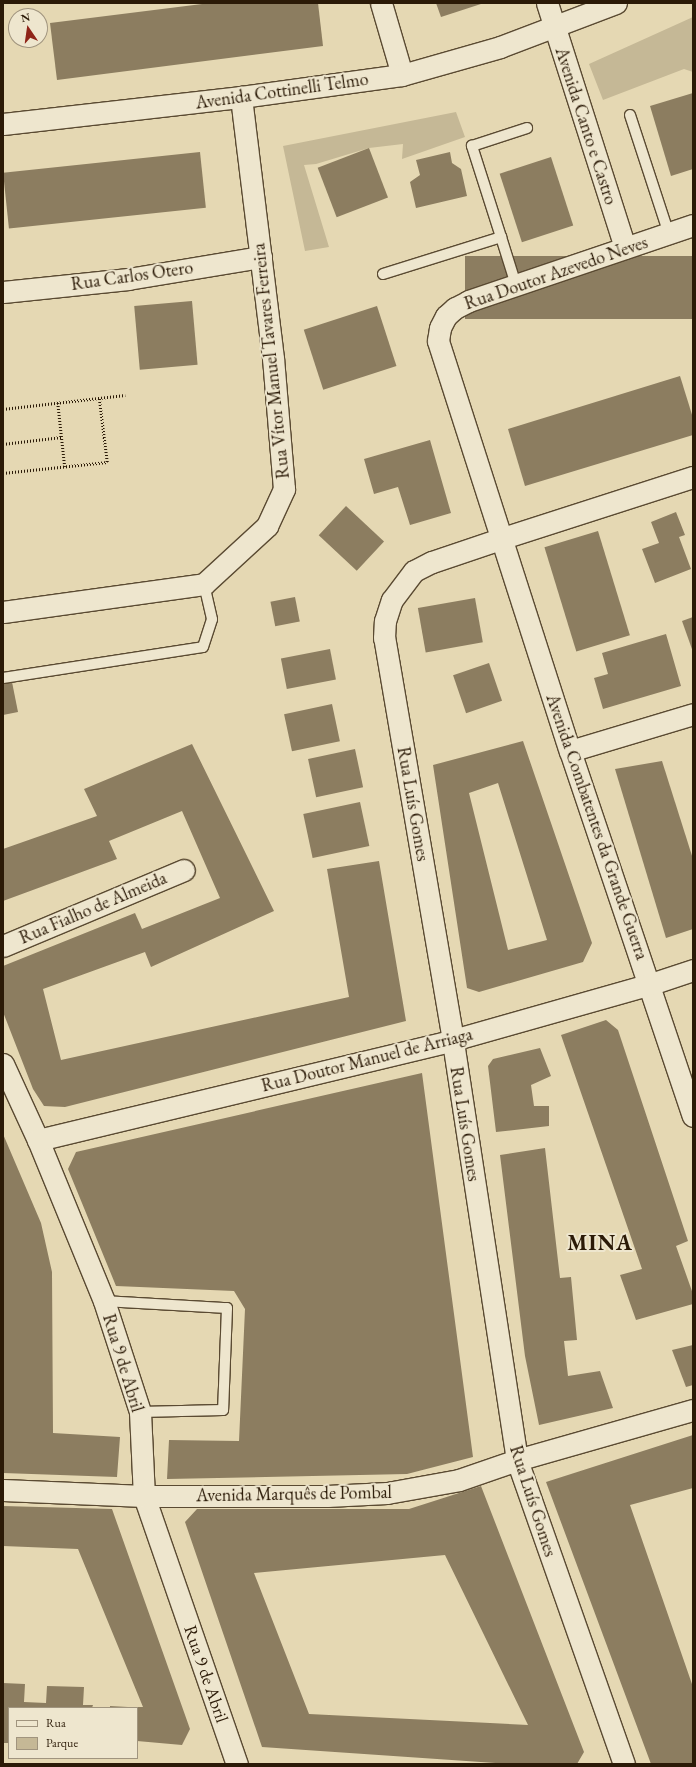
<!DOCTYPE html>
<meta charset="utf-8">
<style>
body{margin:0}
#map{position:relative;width:696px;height:1767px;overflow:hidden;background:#e5d8b3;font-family:"EB Garamond",serif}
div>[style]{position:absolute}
.green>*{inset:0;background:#c5b896}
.building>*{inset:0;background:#8c7d60;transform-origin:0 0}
.path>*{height:2.5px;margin-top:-1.25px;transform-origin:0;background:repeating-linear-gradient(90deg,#2b1a07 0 1px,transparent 0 3px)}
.roads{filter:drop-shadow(1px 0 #5a4a32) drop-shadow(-1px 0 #5a4a32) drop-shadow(0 1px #5a4a32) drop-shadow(0 -1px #5a4a32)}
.lane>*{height:10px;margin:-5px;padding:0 5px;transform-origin:5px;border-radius:5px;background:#eee6ce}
.street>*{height:21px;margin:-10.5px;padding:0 10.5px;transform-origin:10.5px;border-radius:10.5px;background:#eee6ce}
span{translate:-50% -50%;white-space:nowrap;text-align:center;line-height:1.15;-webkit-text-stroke:4px #eee6ce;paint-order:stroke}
.street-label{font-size:18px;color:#2b1a07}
.district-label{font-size:22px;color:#2b1a07;font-weight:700;letter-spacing:1px}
.frame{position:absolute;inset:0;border:4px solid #2b1a07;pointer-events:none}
.legend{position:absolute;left:8px;top:1707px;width:130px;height:52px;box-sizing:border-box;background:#eee6ce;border:1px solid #a0947e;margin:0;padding:5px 7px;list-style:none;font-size:12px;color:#2b1a07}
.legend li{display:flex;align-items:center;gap:8px;height:20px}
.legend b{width:20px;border:1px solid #a0947e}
.north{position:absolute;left:8px;top:8px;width:40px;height:40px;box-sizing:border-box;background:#eee6ce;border:1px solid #a0947e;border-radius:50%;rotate:347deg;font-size:11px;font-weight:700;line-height:16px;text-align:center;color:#2b1a07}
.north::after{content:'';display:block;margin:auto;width:14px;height:18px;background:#8f2418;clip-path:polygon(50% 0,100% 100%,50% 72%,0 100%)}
</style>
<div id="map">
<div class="green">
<i style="clip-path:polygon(693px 17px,693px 72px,684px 69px,603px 100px,589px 64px)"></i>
<i style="clip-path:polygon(456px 112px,465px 137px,402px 159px,403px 144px,369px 148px,316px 164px,304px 165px,329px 247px,305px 251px,283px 146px)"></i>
</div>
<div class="building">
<i style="clip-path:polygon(210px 3px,318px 3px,323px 46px,57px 80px,50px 23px)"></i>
<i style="clip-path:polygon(436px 3px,484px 3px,441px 17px)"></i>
<i style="clip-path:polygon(693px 93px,693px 169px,671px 176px,650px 106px)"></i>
<i style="left:369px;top:148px;width:53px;height:55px;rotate:69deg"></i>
<i style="left:200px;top:152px;width:56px;height:198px;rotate:84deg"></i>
<i style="clip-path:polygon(450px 152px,452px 163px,461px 169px,467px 196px,416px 208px,410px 182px,420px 175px,416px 160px)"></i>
<i style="left:551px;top:157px;width:72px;height:54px;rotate:72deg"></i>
<i style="left:693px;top:256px;width:63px;height:228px;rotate:90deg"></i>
<i style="left:192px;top:301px;width:64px;height:58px;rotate:85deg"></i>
<i style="left:377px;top:306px;width:63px;height:77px;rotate:72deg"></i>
<i style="clip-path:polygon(680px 376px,693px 418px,693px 435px,525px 486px,508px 429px)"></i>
<i style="clip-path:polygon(430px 440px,451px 513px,410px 525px,398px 487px,374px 494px,364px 459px)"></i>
<i style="left:346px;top:506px;width:52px;height:40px;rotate:43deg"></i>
<i style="clip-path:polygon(676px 512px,685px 535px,679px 537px,691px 569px,655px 583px,642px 549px,659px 543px,651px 522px)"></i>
<i style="left:598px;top:531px;width:109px;height:56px;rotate:73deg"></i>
<i style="left:295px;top:597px;width:25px;height:25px;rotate:79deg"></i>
<i style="left:475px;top:598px;width:45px;height:58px;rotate:80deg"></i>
<i style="clip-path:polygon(693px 617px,693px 652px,682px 621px)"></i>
<i style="clip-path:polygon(666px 634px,681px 686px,603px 709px,594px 678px,608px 674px,602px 653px)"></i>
<i style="left:330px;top:649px;width:31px;height:50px;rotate:79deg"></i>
<i style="left:489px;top:663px;width:40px;height:38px;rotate:71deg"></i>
<i style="clip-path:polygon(11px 677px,18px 712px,3px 715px,3px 678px)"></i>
<i style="left:332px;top:704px;width:38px;height:49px;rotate:78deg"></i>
<i style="clip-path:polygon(evenodd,523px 741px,592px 943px,583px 962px,479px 992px,467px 988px,433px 765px,523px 741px,498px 783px,547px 940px,508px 950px,469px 793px,498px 783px)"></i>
<i style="clip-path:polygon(192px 744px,274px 911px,151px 967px,145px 952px,43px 989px,61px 1060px,349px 997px,327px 869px,379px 861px,406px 1021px,65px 1107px,44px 1106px,33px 1089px,3px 1012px,3px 966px,135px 913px,142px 929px,220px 898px,182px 811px,109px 841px,117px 859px,3px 901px,3px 849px,97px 816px,84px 789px)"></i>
<i style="left:355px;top:749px;width:39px;height:48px;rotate:78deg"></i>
<i style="clip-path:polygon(662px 761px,693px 859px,693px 929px,666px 938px,615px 769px)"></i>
<i style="left:360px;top:802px;width:45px;height:58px;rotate:78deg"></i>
<i style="clip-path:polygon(606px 1020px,618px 1030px,688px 1241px,676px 1246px,693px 1294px,693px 1304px,636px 1320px,620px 1275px,642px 1269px,561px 1035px)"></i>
<i style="clip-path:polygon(540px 1048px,551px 1076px,531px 1085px,534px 1106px,549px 1106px,549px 1126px,496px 1132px,488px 1066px,493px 1059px)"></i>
<i style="clip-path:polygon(422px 1073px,473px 1457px,407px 1474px,167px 1479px,169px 1440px,239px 1441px,245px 1309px,234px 1291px,116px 1286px,68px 1169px,76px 1152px)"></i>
<i style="clip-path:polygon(3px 1134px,41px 1223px,52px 1272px,53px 1433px,120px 1437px,117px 1477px,3px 1473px)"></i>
<i style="clip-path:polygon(545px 1148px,560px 1278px,571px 1277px,577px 1340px,564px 1341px,568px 1376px,600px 1371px,613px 1408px,539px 1425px,525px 1356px,500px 1155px)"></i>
<i style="clip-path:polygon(693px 1345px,693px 1385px,686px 1387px,672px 1350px)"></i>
<i style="clip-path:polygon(693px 1435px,693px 1488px,630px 1505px,693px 1687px,693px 1764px,651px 1764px,546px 1482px)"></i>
<i style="clip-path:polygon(evenodd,481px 1486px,584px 1752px,577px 1764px,510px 1764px,262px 1747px,185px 1522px,197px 1509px,409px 1509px,481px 1486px,445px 1555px,528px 1725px,309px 1714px,254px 1573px,445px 1555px)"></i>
<i style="clip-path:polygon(3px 1506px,112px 1509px,190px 1729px,182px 1745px,137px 1741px,137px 1707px,143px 1707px,78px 1549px,3px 1546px)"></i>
<i style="clip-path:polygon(3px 1683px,25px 1684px,24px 1702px,46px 1703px,47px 1686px,84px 1687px,83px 1705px,93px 1705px,92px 1708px,9px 1708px,9px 1743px,3px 1743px)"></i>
<i style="clip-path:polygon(110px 1706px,128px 1707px,128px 1708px,110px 1708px)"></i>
</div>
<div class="path">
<i style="left:58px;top:403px;width:64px;rotate:83.8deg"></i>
<i style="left:3px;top:409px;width:123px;rotate:-6.5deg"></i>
<i style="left:3px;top:444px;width:59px;rotate:-6.8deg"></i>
<i style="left:3px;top:473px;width:105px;rotate:-6deg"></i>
<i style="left:107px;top:462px;width:64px;rotate:-97.1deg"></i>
</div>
<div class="roads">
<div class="lane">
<i style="left:630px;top:115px;width:125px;rotate:71.9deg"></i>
<i style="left:501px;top:237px;width:50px;rotate:72.6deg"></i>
<i style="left:383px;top:274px;width:124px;rotate:-17.4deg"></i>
<i style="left:501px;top:237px;width:96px;rotate:-107.7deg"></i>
<i style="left:472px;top:146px;width:58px;rotate:-18.1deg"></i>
<i style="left:3px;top:678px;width:202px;rotate:-8.8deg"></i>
<i style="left:203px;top:647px;width:29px;rotate:-72deg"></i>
<i style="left:212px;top:619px;width:36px;rotate:-103deg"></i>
<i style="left:104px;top:1301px;width:123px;rotate:3.3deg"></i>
<i style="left:227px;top:1308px;width:102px;rotate:92.2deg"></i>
<i style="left:223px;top:1410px;width:83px;rotate:178.6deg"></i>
</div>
<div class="street">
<i style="left:381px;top:3px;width:75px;rotate:73.7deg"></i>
<i style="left:547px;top:3px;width:257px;rotate:72.3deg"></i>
<i style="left:3px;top:124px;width:240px;rotate:-6.5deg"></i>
<i style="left:241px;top:97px;width:162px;rotate:-7.8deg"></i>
<i style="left:402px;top:75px;width:102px;rotate:-15.9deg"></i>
<i style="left:500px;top:47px;width:124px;rotate:-20.8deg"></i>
<i style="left:693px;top:225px;width:237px;rotate:161.3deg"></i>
<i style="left:469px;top:301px;width:16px;rotate:153deg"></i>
<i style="left:455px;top:308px;width:12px;rotate:138deg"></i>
<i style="left:446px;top:316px;width:13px;rotate:117deg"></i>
<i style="left:440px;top:328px;width:13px;rotate:99deg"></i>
<i style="left:438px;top:341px;width:431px;rotate:72.2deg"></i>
<i style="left:570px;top:751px;width:385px;rotate:71.4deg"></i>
<i style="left:3px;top:292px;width:126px;rotate:-5.9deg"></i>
<i style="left:128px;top:279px;width:135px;rotate:-9.4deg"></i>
<i style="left:3px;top:612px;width:203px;rotate:-7.9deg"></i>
<i style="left:204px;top:584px;width:86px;rotate:-42.6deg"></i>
<i style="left:267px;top:526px;width:41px;rotate:-65.3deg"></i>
<i style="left:284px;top:489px;width:131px;rotate:-94.8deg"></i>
<i style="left:273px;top:358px;width:263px;rotate:-97deg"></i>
<i style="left:570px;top:751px;width:128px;rotate:-16.7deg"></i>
<i style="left:3px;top:946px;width:196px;rotate:-22.8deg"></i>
<i style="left:3px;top:1064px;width:84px;rotate:65.3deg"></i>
<i style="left:38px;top:1140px;width:174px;rotate:67.7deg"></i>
<i style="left:104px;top:1301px;width:117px;rotate:72deg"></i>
<i style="left:140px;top:1412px;width:84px;rotate:87.3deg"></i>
<i style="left:144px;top:1496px;width:284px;rotate:70.9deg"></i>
<i style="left:38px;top:1140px;width:427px;rotate:-13.5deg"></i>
<i style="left:453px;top:1040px;width:206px;rotate:-15.8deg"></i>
<i style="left:651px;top:984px;width:44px;rotate:-18.4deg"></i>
<i style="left:3px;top:1490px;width:141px;rotate:2.4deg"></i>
<i style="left:144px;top:1496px;width:183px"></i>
<i style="left:327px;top:1496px;width:60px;rotate:-2.9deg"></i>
<i style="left:387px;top:1493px;width:73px;rotate:-10.2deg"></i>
<i style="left:459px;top:1480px;width:61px;rotate:-19deg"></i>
<i style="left:517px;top:1460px;width:183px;rotate:-15.9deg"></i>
<i style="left:624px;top:1764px;width:322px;rotate:-109.4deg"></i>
<i style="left:517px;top:1460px;width:425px;rotate:-98.7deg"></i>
<i style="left:453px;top:1040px;width:408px;rotate:-99.7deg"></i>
<i style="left:384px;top:638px;width:17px;rotate:-87deg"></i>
<i style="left:385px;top:621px;width:22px;rotate:-72deg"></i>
<i style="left:392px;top:600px;width:36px;rotate:-53deg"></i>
<i style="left:414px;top:571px;width:20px;rotate:-27deg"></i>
<i style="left:432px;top:562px;width:75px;rotate:-18.7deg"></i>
<i style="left:503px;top:538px;width:200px;rotate:-17.8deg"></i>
</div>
</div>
<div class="street-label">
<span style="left:282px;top:91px;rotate:-8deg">Avenida Cottinelli Telmo</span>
<span style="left:586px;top:126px;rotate:72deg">Avenida Canto e Castro</span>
<span style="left:556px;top:273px;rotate:-19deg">Rua Doutor Azevedo Neves</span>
<span style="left:132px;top:276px;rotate:-8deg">Rua Carlos Otero</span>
<span style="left:271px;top:361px;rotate:-96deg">Rua Vítor Manuel Tavares Ferreira</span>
<span style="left:413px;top:804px;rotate:80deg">Rua Luís Gomes</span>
<span style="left:597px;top:827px;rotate:71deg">Avenida Combatentes da Grande Guerra</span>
<span style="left:93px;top:908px;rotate:-23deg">Rua Fialho de Almeida</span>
<span style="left:367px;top:1060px;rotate:-14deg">Rua Doutor Manuel de Arriaga</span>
<span style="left:465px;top:1124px;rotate:81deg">Rua Luís Gomes</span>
<span style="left:123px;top:1363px;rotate:73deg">Rua 9 de Abril</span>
<span style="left:294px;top:1494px;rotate:-1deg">Avenida Marquês de Pombal</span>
<span style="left:533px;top:1501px;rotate:72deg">Rua Luís Gomes</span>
<span style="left:206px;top:1674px;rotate:71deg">Rua 9 de Abril</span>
</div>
<div class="district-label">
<span style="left:600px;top:1243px">MINA</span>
</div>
<div class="frame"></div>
<ul class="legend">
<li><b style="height:5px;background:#eee6ce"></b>Rua</li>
<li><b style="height:11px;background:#c5b896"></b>Parque</li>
</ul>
<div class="north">N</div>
</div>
